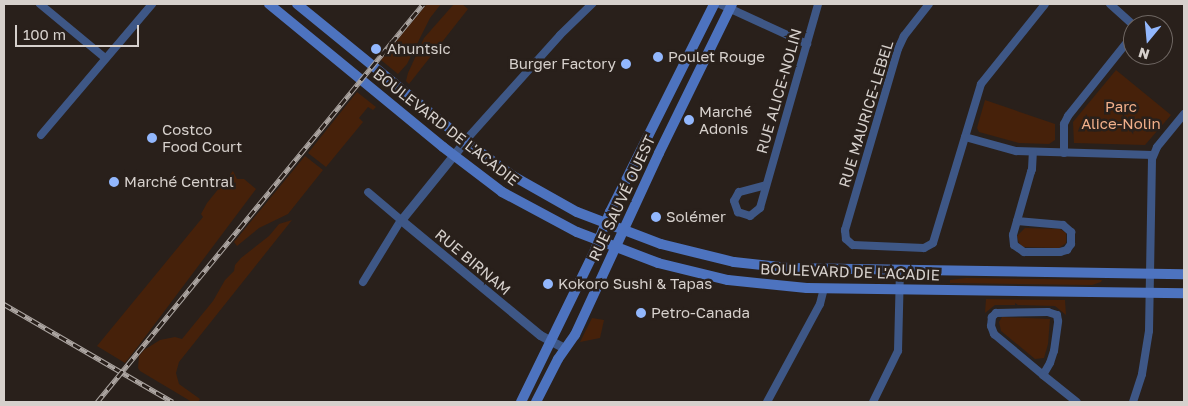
<!DOCTYPE html>
<meta charset="utf-8">
<style>
body{margin:0}
#map{position:relative;width:1188px;height:406px;overflow:hidden;background:#29201b;font-family:"Golos Text",sans-serif}
div>[style]{position:absolute}
.green>*{inset:0;background:#46210a}
.minor>*{height:8px;margin:-4px;padding:0 4px;transform-origin:4px;border-radius:4px;background:#3e5786}
.tertiary>*{height:9px;margin:-4.5px;padding:0 4.5px;transform-origin:4.5px;border-radius:4.5px;background:#3e5786}
.secondary>*{height:10px;margin:-5px;padding:0 5px;transform-origin:5px;border-radius:5px;background:#4d73bf}
.rail>*{height:4.5px;margin-top:-2.25px;transform-origin:0;background:repeating-linear-gradient(90deg,#29201b 0 8px,#aca5a1 0 16px);box-sizing:border-box;border-block:1px solid #aca5a1}
.dots>*{width:14px;height:14px;translate:-50% -50%;box-sizing:border-box;border:2px solid #29201b;border-radius:50%}
span{translate:-50% -50%;white-space:nowrap;text-align:center;line-height:1.15;-webkit-text-stroke:5px #29201b;paint-order:stroke}
.poi-label{font-size:15px;color:#d6d0cc}
.left{translate:0 -50%;text-align:left}
.right{translate:-100% -50%;text-align:right}
.street-label{font-size:15px;color:#d6d0cc}
.park-label{font-size:15px;color:#f1af8a}
.frame{position:absolute;inset:0;border:5px solid #d6d0cc;pointer-events:none}
.north{position:absolute;left:1123px;top:15px;width:50px;height:50px;box-sizing:border-box;background:#29201b;border:1px solid #6e6662;border-radius:50%;rotate:197deg;font-size:14px;font-weight:700;line-height:20px;text-align:center;color:#d6d0cc}
.north::after{content:'';display:block;margin:auto;width:18px;height:22px;background:#92b7fd;clip-path:polygon(50% 0,100% 100%,50% 72%,0 100%)}
.scale{position:absolute;left:15px;top:25px;width:124px;height:22px;box-sizing:border-box;border:2px solid #d6d0cc;border-top:0;padding-left:6px;font-size:15px;line-height:18px;white-space:nowrap;color:#d6d0cc;-webkit-text-stroke:4px #29201b;paint-order:stroke}
</style>
<div id="map">
<div class="green">
<i style="clip-path:polygon(427px 4px,441px 4px,430px 18px,407px 64px,398px 74px,381px 60px)"></i>
<i style="clip-path:polygon(454px 4px,462px 4px,468px 9px,409px 84px,406px 81px,408px 73px,424px 38px)"></i>
<i style="clip-path:polygon(1116px 70px,1171px 115px,1145px 145px,1074px 143px,1073px 122px)"></i>
<i style="clip-path:polygon(357px 92px,376px 107px,373px 110px,368px 107px,359px 118px,363px 122px,326px 167px,308px 153px)"></i>
<i style="clip-path:polygon(985px 100px,1055px 124px,1055px 140px,1049px 144px,1019px 143px,979px 132px,977px 128px)"></i>
<i style="clip-path:polygon(305px 156px,323px 170px,288px 214px,259px 228px,237px 246px,234px 242px)"></i>
<i style="clip-path:polygon(233px 171px,237px 179px,244px 179px,256px 189px,139px 345px,125px 363px,97px 346px,203px 217px,201px 214px,207px 203px)"></i>
<i style="clip-path:polygon(292px 220px,179px 362px,176px 373px,179px 384px,200px 399px,198px 402px,192px 402px,140px 371px,138px 368px,139px 356px,144px 350px,160px 340px,175px 337px,182px 339px,213px 301px,225px 280px,234px 271px,235px 265px,241px 258px,269px 236px,279px 224px)"></i>
<i style="clip-path:polygon(1025px 228px,1060px 229px,1066px 233px,1066px 243px,1059px 248px,1023px 247px,1019px 243px,1017px 236px)"></i>
<i style="clip-path:polygon(966px 278px,1045px 279px,1102px 280px,1101px 282px,1092px 285px,950px 283px,950px 280px)"></i>
<i style="clip-path:polygon(986px 299px,1065px 300px,1066px 315px,1055px 306px,1018px 305px,1015px 303px,1015px 305px,995px 305px,985px 313px)"></i>
<i style="clip-path:polygon(1002px 317px,1050px 319px,1048px 344px,1044px 358px,1035px 359px,1001px 331px,999px 322px)"></i>
<i style="clip-path:polygon(592px 318px,604px 320px,600px 338px,580px 342px)"></i>
</div>
<div class="minor">
<i style="left:40px;top:4px;width:85px;rotate:39.7deg"></i>
<i style="left:720px;top:4px;width:96px;rotate:24.7deg"></i>
<i style="left:929px;top:4px;width:41px;rotate:128deg"></i>
<i style="left:904px;top:36px;width:14px;rotate:115deg"></i>
<i style="left:898px;top:49px;width:189px;rotate:106.3deg"></i>
<i style="left:845px;top:230px;width:9px;rotate:84deg"></i>
<i style="left:846px;top:239px;width:9px;rotate:41deg"></i>
<i style="left:853px;top:245px;width:71px;rotate:2.4deg"></i>
<i style="left:924px;top:248px;width:10px;rotate:-29deg"></i>
<i style="left:933px;top:243px;width:166px;rotate:-73.2deg"></i>
<i style="left:981px;top:84px;width:102px;rotate:-51.3deg"></i>
<i style="left:1110px;top:4px;width:31px;rotate:42deg"></i>
<i style="left:41px;top:135px;width:172px;rotate:-49.7deg"></i>
<i style="left:965px;top:137px;width:53px;rotate:15.4deg"></i>
<i style="left:1016px;top:151px;width:137px;rotate:1.7deg"></i>
<i style="left:465px;top:141px;width:142px;rotate:-48.1deg"></i>
<i style="left:560px;top:35px;width:45px;rotate:-44.1deg"></i>
<i style="left:1064px;top:153px;width:29px;rotate:-90deg"></i>
<i style="left:1064px;top:124px;width:9px;rotate:-63deg"></i>
<i style="left:1068px;top:116px;width:104px;rotate:-51.3deg"></i>
<i style="left:766px;top:185px;width:28px;rotate:165deg"></i>
<i style="left:739px;top:192px;width:10px;rotate:119deg"></i>
<i style="left:734px;top:201px;width:12px;rotate:70deg"></i>
<i style="left:738px;top:212px;width:13px;rotate:18deg"></i>
<i style="left:750px;top:216px;width:13px;rotate:-39deg"></i>
<i style="left:760px;top:208px;width:212px;rotate:-74.1deg"></i>
<i style="left:1017px;top:221px;width:46px;rotate:5deg"></i>
<i style="left:1063px;top:225px;width:11px;rotate:41deg"></i>
<i style="left:1071px;top:232px;width:12px;rotate:90deg"></i>
<i style="left:1071px;top:244px;width:7px;rotate:124deg"></i>
<i style="left:1067px;top:250px;width:7px;rotate:164deg"></i>
<i style="left:1060px;top:252px;width:36px;rotate:180deg"></i>
<i style="left:1024px;top:252px;width:12px;rotate:-145deg"></i>
<i style="left:1014px;top:245px;width:10px;rotate:-96deg"></i>
<i style="left:1013px;top:235px;width:66px;rotate:-74.1deg"></i>
<i style="left:1031px;top:172px;width:3px;rotate:-72deg"></i>
<i style="left:1032px;top:169px;width:17px;rotate:-87deg"></i>
<i style="left:363px;top:282px;width:73px;rotate:-58.5deg"></i>
<i style="left:401px;top:220px;width:43px;rotate:-139.7deg"></i>
<i style="left:1043px;top:375px;width:14px;rotate:-60deg"></i>
<i style="left:1050px;top:363px;width:13px;rotate:-72deg"></i>
<i style="left:1054px;top:351px;width:30px;rotate:-82deg"></i>
<i style="left:1058px;top:321px;width:6px;rotate:-99deg"></i>
<i style="left:1057px;top:315px;width:9px;rotate:-162deg"></i>
<i style="left:1048px;top:312px;width:52px;rotate:178.9deg"></i>
<i style="left:996px;top:313px;width:6px;rotate:135deg"></i>
<i style="left:992px;top:317px;width:9px;rotate:96deg"></i>
<i style="left:991px;top:326px;width:9px;rotate:69deg"></i>
<i style="left:994px;top:334px;width:64px;rotate:39.9deg"></i>
<i style="left:1043px;top:375px;width:43px;rotate:38.5deg"></i>
<i style="left:767px;top:402px;width:111px;rotate:-61.6deg"></i>
<i style="left:820px;top:304px;width:16px;rotate:-76deg"></i>
<i style="left:873px;top:402px;width:57px;rotate:-63.9deg"></i>
<i style="left:898px;top:351px;width:81px;rotate:-88.6deg"></i>
<i style="left:1133px;top:402px;width:29px;rotate:-72deg"></i>
<i style="left:1142px;top:374px;width:44px;rotate:-80.8deg"></i>
<i style="left:1149px;top:331px;width:172px;rotate:-89deg"></i>
<i style="left:1152px;top:159px;width:13px;rotate:-67deg"></i>
<i style="left:1157px;top:147px;width:43px;rotate:-50.7deg"></i>
</div>
<div class="tertiary">
<i style="left:465px;top:141px;width:102px;rotate:129deg"></i>
<i style="left:401px;top:220px;width:180px;rotate:39.6deg"></i>
<i style="left:540px;top:335px;width:27px;rotate:28deg"></i>
</div>
<div class="secondary">
<i style="left:269px;top:4px;width:225px;rotate:39.4deg"></i>
<i style="left:443px;top:147px;width:74px;rotate:37.3deg"></i>
<i style="left:502px;top:192px;width:85px;rotate:28.1deg"></i>
<i style="left:577px;top:232px;width:87px;rotate:20.9deg"></i>
<i style="left:658px;top:263px;width:72px;rotate:13.7deg"></i>
<i style="left:728px;top:280px;width:79px;rotate:5.8deg"></i>
<i style="left:807px;top:288px;width:377px;rotate:0.8deg"></i>
<i style="left:297px;top:4px;width:217px;rotate:39.2deg"></i>
<i style="left:465px;top:141px;width:59px;rotate:36.1deg"></i>
<i style="left:513px;top:176px;width:73px;rotate:29.4deg"></i>
<i style="left:577px;top:212px;width:90px;rotate:20.9deg"></i>
<i style="left:661px;top:244px;width:75px;rotate:13.9deg"></i>
<i style="left:734px;top:262px;width:55px;rotate:6.2deg"></i>
<i style="left:789px;top:268px;width:395px;rotate:0.9deg"></i>
<i style="left:521px;top:402px;width:169px;rotate:-64deg"></i>
<i style="left:595px;top:250px;width:41px;rotate:-68.5deg"></i>
<i style="left:610px;top:212px;width:233px;rotate:-63.4deg"></i>
<i style="left:536px;top:402px;width:48px;rotate:-62.9deg"></i>
<i style="left:558px;top:359px;width:29px;rotate:-55deg"></i>
<i style="left:575px;top:335px;width:200px;rotate:-65.2deg"></i>
<i style="left:659px;top:153px;width:166px;rotate:-63.9deg"></i>
</div>
<div class="rail">
<i style="left:4px;top:304px;width:195px;rotate:30.1deg"></i>
<i style="left:97px;top:402px;width:514px;rotate:-50.68deg"></i>
</div>
<div class="dots">
<i style="left:376px;top:49px;background:#92b7fd"></i>
<i style="left:658px;top:57px;background:#92b7fd"></i>
<i style="left:626px;top:64px;background:#92b7fd"></i>
<i style="left:689px;top:120px;background:#92b7fd"></i>
<i style="left:152px;top:138px;background:#92b7fd"></i>
<i style="left:114px;top:182px;background:#92b7fd"></i>
<i style="left:656px;top:217px;background:#92b7fd"></i>
<i style="left:548px;top:284px;background:#92b7fd"></i>
<i style="left:641px;top:313px;background:#92b7fd"></i>
</div>
<div class="poi-label">
<span class="left" style="left:387px;top:49px">Ahuntsic</span>
<span class="left" style="left:668px;top:57px">Poulet Rouge</span>
<span class="right" style="left:616px;top:64px">Burger Factory</span>
<span class="left" style="left:699px;top:120px">Marché<br>Adonis</span>
<span class="left" style="left:162px;top:138px">Costco<br>Food Court</span>
<span class="left" style="left:124px;top:182px">Marché Central</span>
<span class="left" style="left:666px;top:217px">Solémer</span>
<span class="left" style="left:558px;top:284px">Kokoro Sushi &amp; Tapas</span>
<span class="left" style="left:651px;top:313px">Petro-Canada</span>
</div>
<div class="street-label">
<span style="left:779px;top:91px;rotate:-74deg">RUE ALICE-NOLIN</span>
<span style="left:866px;top:114px;rotate:-73deg">RUE MAURICE-LEBEL</span>
<span style="left:446px;top:127px;rotate:38deg">BOULEVARD DE L'ACADIE</span>
<span style="left:622px;top:198px;rotate:-65deg">RUE SAUVÉ OUEST</span>
<span style="left:473px;top:262px;rotate:40deg">RUE BIRNAM</span>
<span style="left:850px;top:272px;rotate:2deg">BOULEVARD DE L'ACADIE</span>
</div>
<div class="park-label">
<span style="left:1121px;top:115px">Parc<br>Alice-Nolin</span>
</div>
<div class="frame"></div>
<div class="north">N</div>
<div class="scale">100 m</div>
</div>
